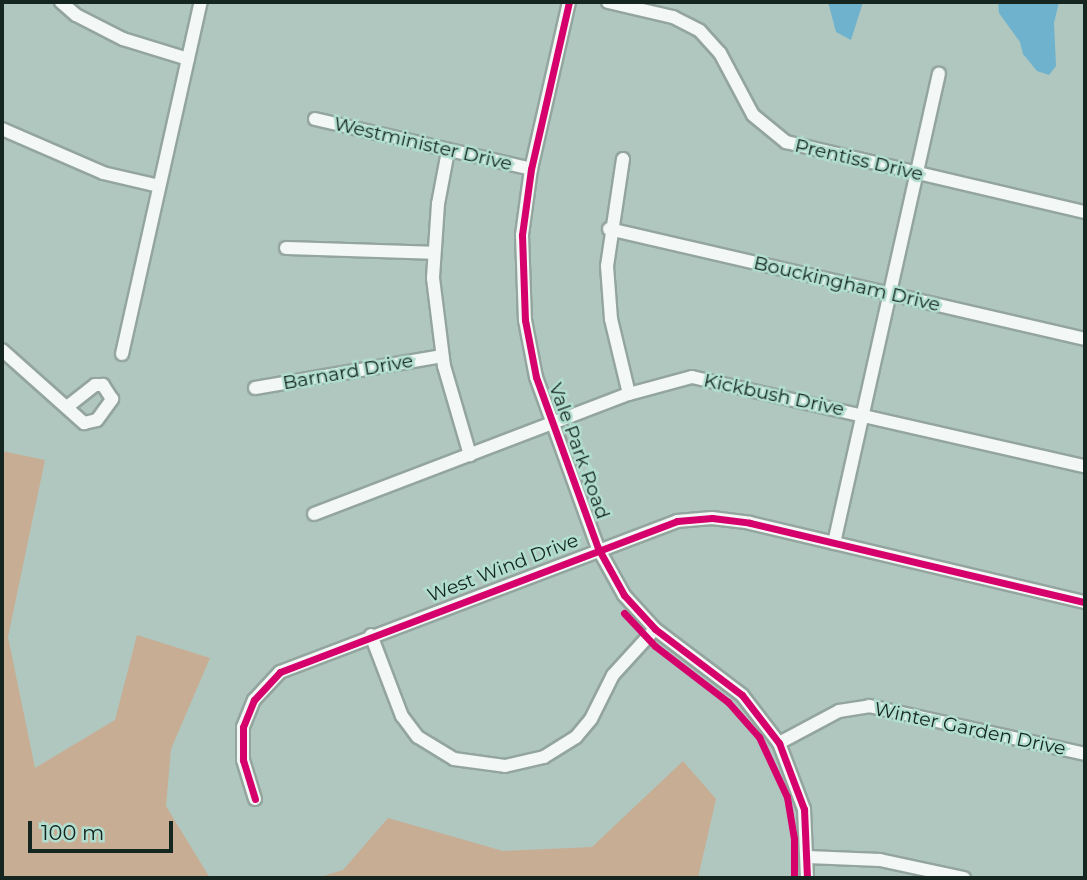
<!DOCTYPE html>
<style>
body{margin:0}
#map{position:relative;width:1087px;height:880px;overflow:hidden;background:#b0c7bf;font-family:Montserrat,sans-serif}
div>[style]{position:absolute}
.green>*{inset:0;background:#c7ad93}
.water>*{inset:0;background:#6eb2cd}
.roads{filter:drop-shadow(2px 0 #93a59e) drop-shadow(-2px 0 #93a59e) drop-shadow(0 2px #93a59e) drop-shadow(0 -2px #93a59e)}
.minor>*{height:12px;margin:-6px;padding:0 6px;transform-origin:6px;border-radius:6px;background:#f3f7f5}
.cycleway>*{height:7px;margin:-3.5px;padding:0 3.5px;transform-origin:3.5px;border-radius:3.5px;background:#d6006c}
span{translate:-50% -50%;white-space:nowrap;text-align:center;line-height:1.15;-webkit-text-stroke:5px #b2decf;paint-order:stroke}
.street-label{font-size:19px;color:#152620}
.frame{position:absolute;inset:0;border:4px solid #152620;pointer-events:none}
.scale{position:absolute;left:28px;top:821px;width:145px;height:32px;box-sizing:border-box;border:4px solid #152620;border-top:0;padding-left:9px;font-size:21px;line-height:24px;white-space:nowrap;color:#152620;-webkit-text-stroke:5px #b2decf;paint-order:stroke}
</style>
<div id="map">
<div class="green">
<i style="clip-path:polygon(2px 451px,45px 460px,8px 637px,35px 768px,115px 720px,137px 635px,210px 658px,171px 749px,166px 806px,210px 878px,2px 878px)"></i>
<i style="clip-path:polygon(683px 761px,716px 799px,698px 878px,317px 878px,343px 870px,388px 818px,503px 851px,592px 847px)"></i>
</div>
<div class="water">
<i style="clip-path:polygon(828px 2px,863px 2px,851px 40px,836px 32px)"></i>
<i style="clip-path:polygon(998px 2px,1059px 2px,1054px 23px,1056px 66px,1049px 75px,1037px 71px,1023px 54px,1020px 42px,999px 13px)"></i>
</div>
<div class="roads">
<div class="minor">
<i style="left:61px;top:2px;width:20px;rotate:41deg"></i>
<i style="left:76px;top:15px;width:53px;rotate:27.1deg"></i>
<i style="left:123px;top:39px;width:68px;rotate:17.1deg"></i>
<i style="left:569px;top:2px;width:171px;rotate:102.8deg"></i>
<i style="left:531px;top:169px;width:67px;rotate:97.8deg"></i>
<i style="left:522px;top:235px;width:85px;rotate:88deg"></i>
<i style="left:525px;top:320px;width:58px;rotate:79.1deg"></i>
<i style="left:536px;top:377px;width:182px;rotate:70.1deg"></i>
<i style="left:598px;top:548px;width:54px;rotate:61deg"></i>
<i style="left:624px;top:595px;width:46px;rotate:47.6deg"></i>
<i style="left:655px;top:629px;width:109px;rotate:37.2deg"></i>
<i style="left:742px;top:695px;width:61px;rotate:52.4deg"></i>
<i style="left:779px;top:743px;width:71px;rotate:69.3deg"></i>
<i style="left:804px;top:809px;width:69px;rotate:87.5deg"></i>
<i style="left:608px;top:2px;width:67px;rotate:13deg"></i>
<i style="left:673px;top:17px;width:30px;rotate:27deg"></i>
<i style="left:700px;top:31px;width:30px;rotate:48deg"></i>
<i style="left:720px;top:53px;width:70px;rotate:62deg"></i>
<i style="left:753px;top:115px;width:43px;rotate:39.3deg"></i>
<i style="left:786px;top:142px;width:307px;rotate:13.2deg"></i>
<i style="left:315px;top:119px;width:222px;rotate:13deg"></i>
<i style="left:2px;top:129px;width:110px;rotate:23.5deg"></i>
<i style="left:103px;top:173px;width:57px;rotate:13.1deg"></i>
<i style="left:448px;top:151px;width:54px;rotate:100.7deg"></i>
<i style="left:438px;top:204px;width:74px;rotate:93.9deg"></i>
<i style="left:433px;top:278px;width:89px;rotate:82.9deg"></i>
<i style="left:444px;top:366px;width:93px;rotate:73.7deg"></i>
<i style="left:623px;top:159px;width:108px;rotate:98.5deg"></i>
<i style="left:607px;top:266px;width:53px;rotate:85.7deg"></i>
<i style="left:611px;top:319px;width:77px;rotate:76.5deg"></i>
<i style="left:609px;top:229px;width:489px;rotate:13deg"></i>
<i style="left:286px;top:248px;width:147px;rotate:1.9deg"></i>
<i style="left:2px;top:350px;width:110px;rotate:41.7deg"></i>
<i style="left:84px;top:423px;width:13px;rotate:-13deg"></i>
<i style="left:97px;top:420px;width:26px;rotate:-54deg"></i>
<i style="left:112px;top:399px;width:17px;rotate:-123deg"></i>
<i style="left:103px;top:385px;width:8px;rotate:180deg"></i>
<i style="left:95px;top:385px;width:36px;rotate:142deg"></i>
<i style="left:122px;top:354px;width:361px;rotate:-77.4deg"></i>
<i style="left:255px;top:388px;width:190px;rotate:-9.7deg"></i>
<i style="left:314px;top:514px;width:337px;rotate:-20.9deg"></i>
<i style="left:629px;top:394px;width:65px;rotate:-15.1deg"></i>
<i style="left:692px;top:377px;width:403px;rotate:12.8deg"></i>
<i style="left:834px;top:543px;width:481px;rotate:-77.4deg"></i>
<i style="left:371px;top:635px;width:87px;rotate:69.1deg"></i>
<i style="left:402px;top:716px;width:26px;rotate:53deg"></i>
<i style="left:418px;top:737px;width:42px;rotate:31.4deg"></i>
<i style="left:454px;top:759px;width:51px;rotate:7.8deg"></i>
<i style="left:505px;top:766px;width:40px;rotate:-13deg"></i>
<i style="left:544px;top:757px;width:38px;rotate:-32deg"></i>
<i style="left:576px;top:737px;width:23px;rotate:-50deg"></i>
<i style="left:591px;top:719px;width:49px;rotate:-63.4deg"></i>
<i style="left:613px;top:675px;width:62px;rotate:-47.6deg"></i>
<i style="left:779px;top:743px;width:68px;rotate:-28.1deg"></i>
<i style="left:839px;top:711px;width:30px;rotate:-9deg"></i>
<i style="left:869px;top:706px;width:221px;rotate:12.5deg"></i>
<i style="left:255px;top:799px;width:41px;rotate:-107.1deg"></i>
<i style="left:243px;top:760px;width:33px;rotate:-90deg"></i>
<i style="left:243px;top:727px;width:29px;rotate:-68deg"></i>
<i style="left:254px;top:700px;width:38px;rotate:-47deg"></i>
<i style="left:280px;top:672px;width:425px;rotate:-20.8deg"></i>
<i style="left:677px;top:521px;width:35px;rotate:-5deg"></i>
<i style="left:712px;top:518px;width:38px;rotate:7deg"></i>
<i style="left:750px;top:523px;width:344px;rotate:13.3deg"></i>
<i style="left:808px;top:857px;width:72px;rotate:2.4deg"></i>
<i style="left:880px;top:860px;width:86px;rotate:12.1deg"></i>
</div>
</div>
<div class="cycleway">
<i style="left:569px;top:2px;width:171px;rotate:102.8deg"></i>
<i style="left:531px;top:169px;width:67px;rotate:97.8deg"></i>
<i style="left:522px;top:235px;width:85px;rotate:88deg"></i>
<i style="left:525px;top:320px;width:58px;rotate:79.1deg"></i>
<i style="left:536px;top:377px;width:182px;rotate:70.1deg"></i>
<i style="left:598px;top:548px;width:54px;rotate:61deg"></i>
<i style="left:624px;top:595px;width:46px;rotate:47.6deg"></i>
<i style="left:655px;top:629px;width:109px;rotate:37.2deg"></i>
<i style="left:742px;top:695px;width:61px;rotate:52.4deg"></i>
<i style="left:779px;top:743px;width:71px;rotate:69.3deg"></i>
<i style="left:804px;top:809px;width:69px;rotate:87.5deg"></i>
<i style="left:624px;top:613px;width:45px;rotate:46.8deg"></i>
<i style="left:655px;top:646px;width:92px;rotate:37.5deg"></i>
<i style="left:728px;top:702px;width:47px;rotate:48.5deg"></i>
<i style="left:759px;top:737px;width:66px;rotate:65deg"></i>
<i style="left:787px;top:797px;width:43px;rotate:80.5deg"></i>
<i style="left:794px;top:839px;width:39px;rotate:90deg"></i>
<i style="left:255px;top:799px;width:41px;rotate:-107.1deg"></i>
<i style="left:243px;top:760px;width:33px;rotate:-90deg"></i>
<i style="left:243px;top:727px;width:29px;rotate:-68deg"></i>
<i style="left:254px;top:700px;width:38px;rotate:-47deg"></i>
<i style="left:280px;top:672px;width:425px;rotate:-20.8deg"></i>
<i style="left:677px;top:521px;width:35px;rotate:-5deg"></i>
<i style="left:712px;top:518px;width:38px;rotate:7deg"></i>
<i style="left:750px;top:523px;width:344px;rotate:13.3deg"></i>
</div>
<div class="street-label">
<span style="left:423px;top:144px;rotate:13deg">Westminister Drive</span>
<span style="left:859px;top:160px;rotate:13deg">Prentiss Drive</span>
<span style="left:847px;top:284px;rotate:13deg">Bouckingham Drive</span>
<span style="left:348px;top:372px;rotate:-10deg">Barnard Drive</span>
<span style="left:774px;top:395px;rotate:12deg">Kickbush Drive</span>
<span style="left:579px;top:451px;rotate:70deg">Vale Park Road</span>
<span style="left:503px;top:568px;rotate:-21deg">West Wind Drive</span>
<span style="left:970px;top:729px;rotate:12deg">Winter Garden Drive</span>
</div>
<div class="frame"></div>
<div class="scale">100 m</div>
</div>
